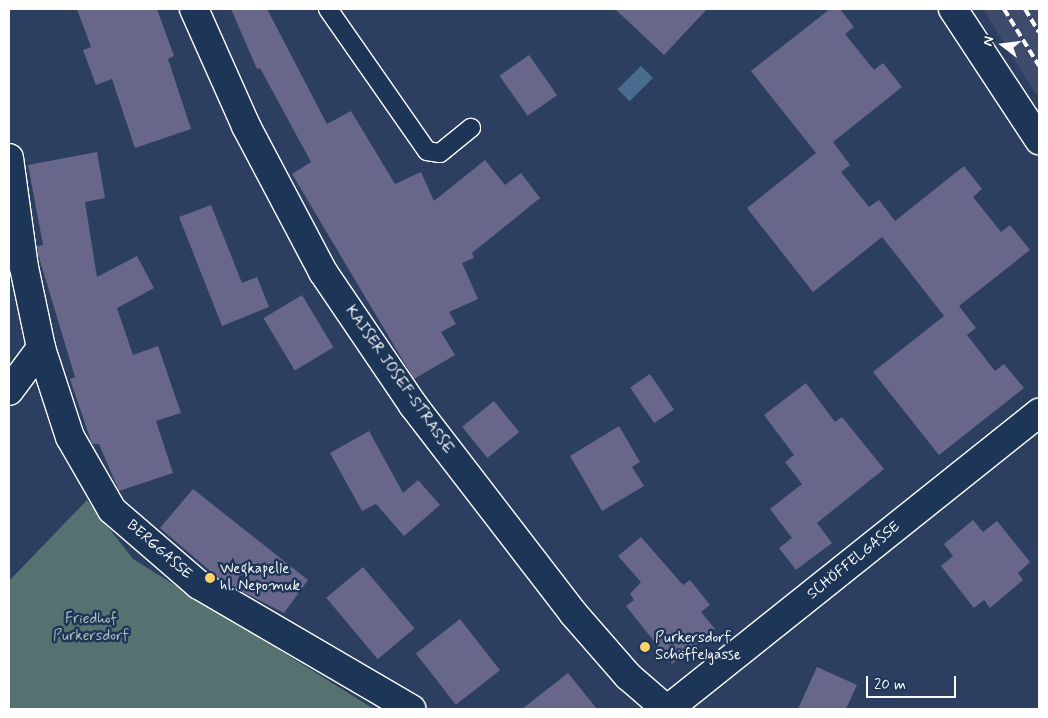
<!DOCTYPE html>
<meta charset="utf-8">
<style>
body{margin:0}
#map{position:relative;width:1048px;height:718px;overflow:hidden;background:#2c3f61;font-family:Mynerve,sans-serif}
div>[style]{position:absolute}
.built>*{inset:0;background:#3e4b6d}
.green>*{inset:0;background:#557271}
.water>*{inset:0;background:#476c8e;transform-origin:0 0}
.building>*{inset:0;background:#68678a;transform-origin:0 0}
.roads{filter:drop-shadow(1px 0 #fff) drop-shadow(-1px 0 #fff) drop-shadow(0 1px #fff) drop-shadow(0 -1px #fff)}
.service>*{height:18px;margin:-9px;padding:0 9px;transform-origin:9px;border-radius:9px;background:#1d3557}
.minor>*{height:28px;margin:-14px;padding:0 14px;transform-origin:14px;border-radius:14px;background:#1d3557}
.secondary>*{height:28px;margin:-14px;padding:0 14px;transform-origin:14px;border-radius:14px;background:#1d3557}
.rail>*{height:4px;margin-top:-2px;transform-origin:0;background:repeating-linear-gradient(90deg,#fff 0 8px,transparent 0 12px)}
.dots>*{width:14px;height:14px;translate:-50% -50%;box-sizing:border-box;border:2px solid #1d3557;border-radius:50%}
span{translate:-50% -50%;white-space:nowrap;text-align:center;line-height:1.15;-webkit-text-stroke:5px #1d3557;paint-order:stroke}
.street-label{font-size:15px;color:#fff}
.poi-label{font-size:15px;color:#fff}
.left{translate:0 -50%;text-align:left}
.park-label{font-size:15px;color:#b2c0bf}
.frame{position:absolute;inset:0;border:10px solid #fff;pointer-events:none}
.north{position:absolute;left:978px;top:20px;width:50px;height:50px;-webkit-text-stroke:4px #1d3557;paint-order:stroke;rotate:285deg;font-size:14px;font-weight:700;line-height:20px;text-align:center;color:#fff}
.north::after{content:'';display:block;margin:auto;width:18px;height:22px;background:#fff;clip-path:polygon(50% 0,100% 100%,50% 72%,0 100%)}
.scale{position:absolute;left:866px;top:676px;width:90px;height:22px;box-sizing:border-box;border:2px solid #fff;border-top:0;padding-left:6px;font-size:15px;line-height:18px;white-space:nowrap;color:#fff;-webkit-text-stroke:4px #1d3557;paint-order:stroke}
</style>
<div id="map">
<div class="built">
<i style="clip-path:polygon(983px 9px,1039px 9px,1039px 99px,1005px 45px)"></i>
</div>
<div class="green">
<i style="clip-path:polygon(87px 500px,133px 559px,374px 709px,9px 709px,9px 581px)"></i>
</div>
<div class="water">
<i style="left:641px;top:66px;width:17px;height:33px;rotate:45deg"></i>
</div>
<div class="building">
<i style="clip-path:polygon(77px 9px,157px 9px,174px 56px,168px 59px,191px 129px,135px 148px,112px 79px,96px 85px,83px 50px,91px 47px)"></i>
<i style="clip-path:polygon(231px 9px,267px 9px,327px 124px,351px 111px,395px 184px,421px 172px,434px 201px,485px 160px,505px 185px,521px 173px,540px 198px,472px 253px,474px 258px,462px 263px,478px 299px,449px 312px,456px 324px,441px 332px,455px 355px,414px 379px,292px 174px,311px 162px,260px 68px,257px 69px)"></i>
<i style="clip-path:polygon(615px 9px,707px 9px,664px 55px)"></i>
<i style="clip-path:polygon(830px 9px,840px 9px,854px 27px,845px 34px,874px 70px,883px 63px,902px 87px,833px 142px,850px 165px,841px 172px,869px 207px,879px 200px,895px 221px,964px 166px,982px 189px,973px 197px,1001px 232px,1010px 225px,1030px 250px,959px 306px,976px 328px,967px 335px,995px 371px,1004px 364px,1024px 388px,939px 455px,873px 372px,944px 316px,898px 257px,882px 237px,813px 292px,747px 208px,816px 153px,751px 71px)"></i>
<i style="left:529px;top:55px;width:49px;height:36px;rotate:55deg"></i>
<i style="clip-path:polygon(97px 152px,105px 198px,85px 202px,97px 277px,137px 256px,154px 288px,117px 308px,133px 355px,158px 346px,181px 413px,156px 421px,173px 473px,119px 491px,99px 444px,92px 444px,70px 379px,75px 377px,38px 254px,37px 246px,43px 245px,28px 165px)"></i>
<i style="clip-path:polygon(211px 205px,242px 283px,257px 277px,269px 307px,222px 326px,179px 217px)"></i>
<i style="left:302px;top:295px;width:61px;height:45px;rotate:59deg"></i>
<i style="left:650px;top:374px;width:43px;height:24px;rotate:56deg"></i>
<i style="clip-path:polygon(806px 383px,835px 422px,842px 417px,884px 469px,817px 523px,832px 543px,796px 570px,779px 548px,792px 538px,770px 509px,802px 484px,785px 462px,794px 455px,764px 415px)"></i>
<i style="left:494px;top:401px;width:40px;height:41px;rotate:51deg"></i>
<i style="clip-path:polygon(619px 426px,640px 462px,632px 467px,644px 486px,602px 511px,570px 456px)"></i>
<i style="clip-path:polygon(369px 431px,403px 493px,418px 480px,440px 505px,404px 536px,376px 504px,362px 511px,330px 453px)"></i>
<i style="clip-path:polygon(193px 489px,308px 580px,284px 613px,222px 581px,160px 528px)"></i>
<i style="clip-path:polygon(973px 520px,983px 532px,997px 521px,1030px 562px,1018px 573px,1023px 580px,990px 608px,984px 600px,974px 608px,941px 566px,953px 556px,944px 544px)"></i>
<i style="clip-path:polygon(641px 537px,683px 585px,690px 580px,710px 605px,701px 612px,715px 629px,672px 664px,626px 606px,634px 600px,630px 594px,641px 582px,618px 556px)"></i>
<i style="left:363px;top:567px;width:80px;height:48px;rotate:50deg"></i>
<i style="left:460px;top:619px;width:65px;height:56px;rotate:52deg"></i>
<i style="clip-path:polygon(817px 667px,857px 685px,846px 709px,798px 709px)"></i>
<i style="clip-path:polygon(568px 673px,597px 709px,522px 709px)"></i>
</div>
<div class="roads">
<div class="service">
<i style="left:328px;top:9px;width:173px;rotate:55.1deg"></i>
<i style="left:427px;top:151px;width:13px;rotate:9deg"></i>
<i style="left:440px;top:153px;width:40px;rotate:-39deg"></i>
</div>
<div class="minor">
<i style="left:953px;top:9px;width:157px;rotate:56.7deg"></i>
<i style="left:9px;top:158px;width:110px;rotate:82.2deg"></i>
<i style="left:24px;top:267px;width:83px;rotate:78.1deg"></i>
<i style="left:41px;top:348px;width:94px;rotate:72deg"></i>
<i style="left:70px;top:437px;width:84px;rotate:60.1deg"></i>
<i style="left:112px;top:510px;width:115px;rotate:40.8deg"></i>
<i style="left:199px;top:585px;width:246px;rotate:30.3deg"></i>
<i style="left:9px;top:391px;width:54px;rotate:-53.3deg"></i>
<i style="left:668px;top:709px;width:475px;rotate:-38.6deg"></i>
</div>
<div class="secondary">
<i style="left:194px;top:9px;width:128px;rotate:66deg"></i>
<i style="left:246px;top:126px;width:165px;rotate:62.2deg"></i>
<i style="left:323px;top:272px;width:161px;rotate:55.9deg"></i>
<i style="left:413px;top:405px;width:262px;rotate:52.4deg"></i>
<i style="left:573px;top:613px;width:84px;rotate:48.9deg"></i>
<i style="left:628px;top:676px;width:50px;rotate:41deg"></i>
</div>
</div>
<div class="rail">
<i style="left:1004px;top:9px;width:67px;rotate:58.4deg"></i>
<i style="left:1025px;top:9px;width:27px;rotate:59deg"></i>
</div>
<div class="dots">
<i style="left:210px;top:578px;background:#ffd166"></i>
<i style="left:645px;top:647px;background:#ffd166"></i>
</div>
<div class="street-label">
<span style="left:399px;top:380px;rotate:55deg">KAISER JOSEF-STRASSE</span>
<span style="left:159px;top:550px;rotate:41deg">BERGGASSE</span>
<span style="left:854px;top:561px;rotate:-39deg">SCHÖFFELGASSE</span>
</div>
<div class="poi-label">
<span class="left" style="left:220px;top:578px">Wegkapelle<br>hl. Nepomuk</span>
<span class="left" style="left:655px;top:647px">Purkersdorf<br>Schöffelgasse</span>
</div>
<div class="park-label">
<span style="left:91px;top:628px">Friedhof<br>Purkersdorf</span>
</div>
<div class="frame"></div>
<div class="north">N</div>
<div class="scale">20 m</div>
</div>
